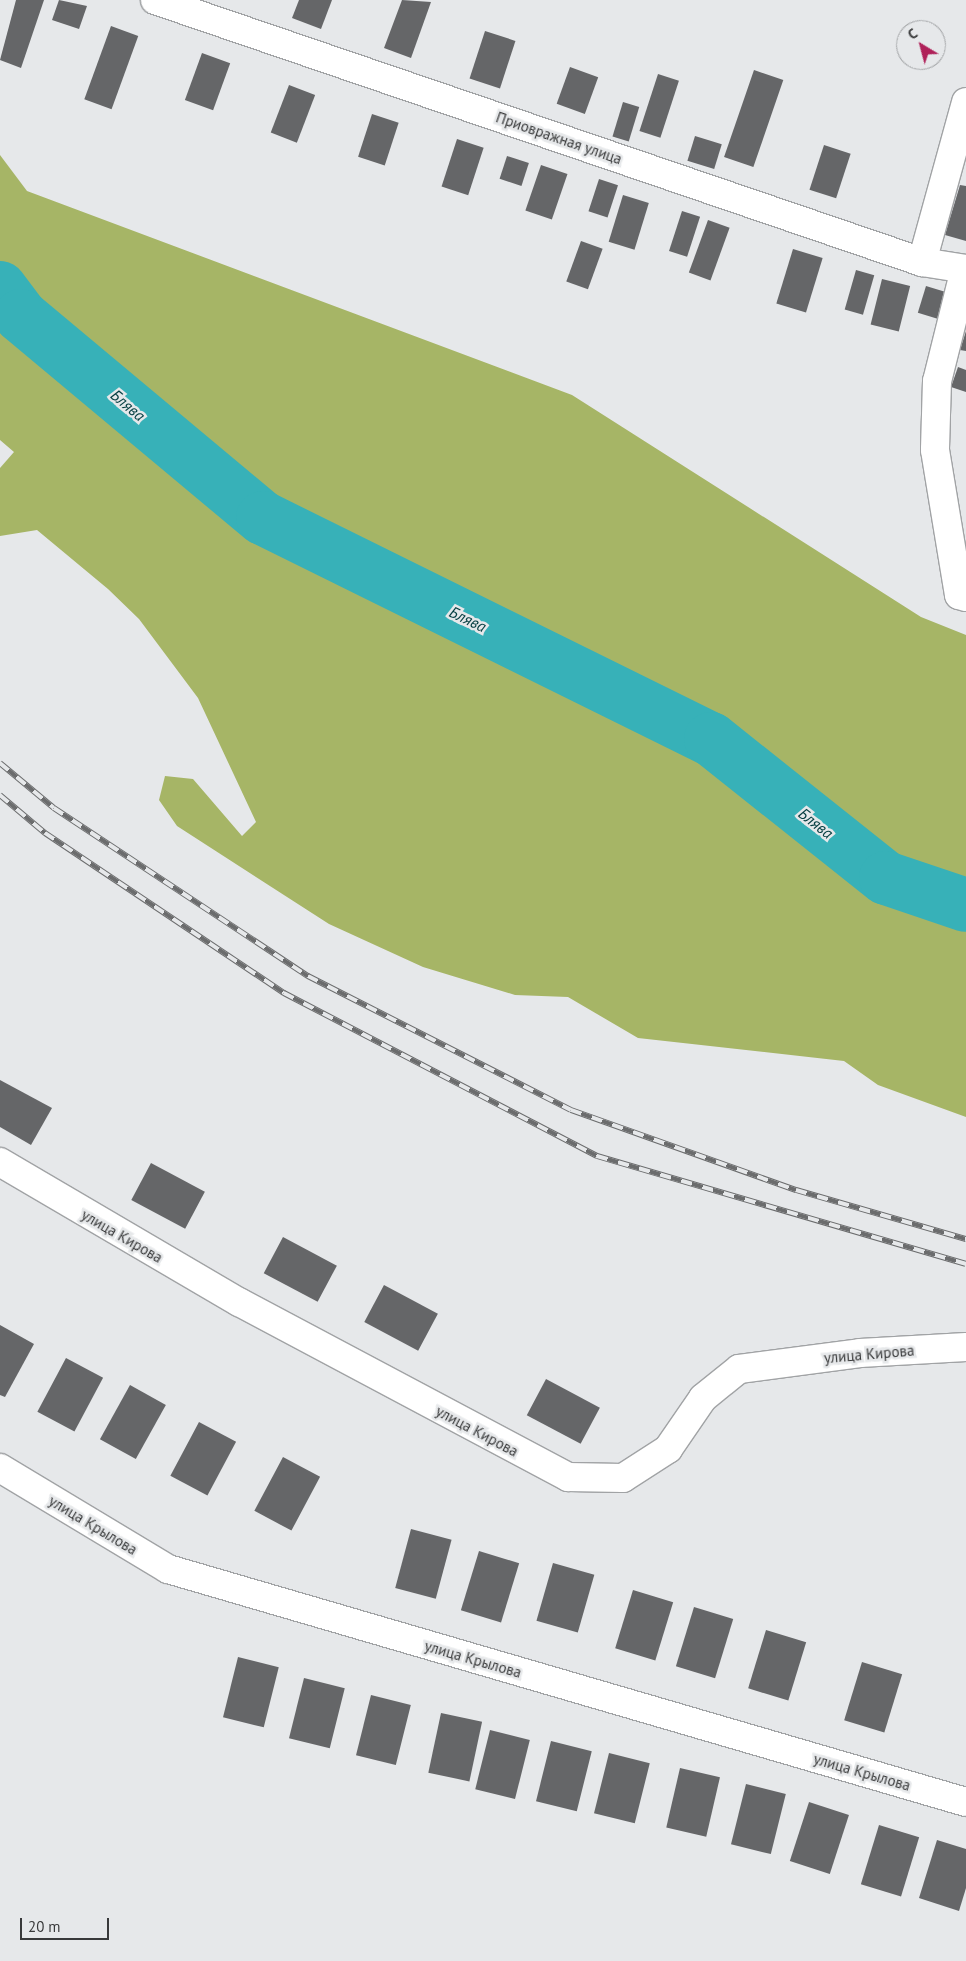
<!DOCTYPE html>
<meta charset="utf-8">
<style>
body{margin:0}
#map{position:relative;width:966px;height:1961px;overflow:hidden;background:#e6e8ea;font-family:"PT Sans",sans-serif}
div>[style]{position:absolute}
.forest>*{inset:0;background:#a6b566}
.river>*{height:54px;margin:-27px;padding:0 27px;transform-origin:27px;border-radius:27px;background:#37b1b8}
.building>*{inset:0;background:#656668;transform-origin:0 0}
.roads{filter:drop-shadow(1px 0 #a1a3a5) drop-shadow(-1px 0 #a1a3a5) drop-shadow(0 1px #a1a3a5) drop-shadow(0 -1px #a1a3a5)}
.minor>*{height:28px;margin:-14px;padding:0 14px;transform-origin:14px;border-radius:14px;background:#fff}
.rail>*{height:5.5px;margin-top:-2.75px;transform-origin:0;background:repeating-linear-gradient(90deg,#e6e8ea 0 11px,#6b6c6d 0 22px);box-sizing:border-box;border-block:1px solid #6b6c6d}
span{translate:-50% -50%;white-space:nowrap;text-align:center;line-height:1.15;-webkit-text-stroke:5px #e6e8ea;paint-order:stroke}
.street-label{font-size:15px;color:#38393a}
.water-label{font-size:16px;color:#043d40;font-style:italic}
.north{position:absolute;left:896px;top:20px;width:50px;height:50px;box-sizing:border-box;background:#e6e8ea;border:1px solid #a0a2a4;border-radius:50%;rotate:323deg;font-size:14px;font-weight:700;line-height:20px;text-align:center;color:#38393a}
.north::after{content:'';display:block;margin:auto;width:18px;height:22px;background:#af2159;clip-path:polygon(50% 0,100% 100%,50% 72%,0 100%)}
.scale{position:absolute;left:20px;top:1918px;width:89px;height:22px;box-sizing:border-box;border:2px solid #38393a;border-top:0;padding-left:6px;font-size:15px;line-height:18px;white-space:nowrap;color:#38393a;-webkit-text-stroke:4px #e6e8ea;paint-order:stroke}
</style>
<div id="map">
<div class="forest">
<i style="clip-path:polygon(0 155px,27px 191px,572px 395px,921px 617px,966px 635px,966px 1117px,878px 1085px,844px 1061px,638px 1038px,568px 997px,515px 995px,423px 967px,329px 924px,177px 826px,159px 800px,165px 776px,193px 779px,242px 836px,256px 822px,198px 698px,139px 619px,108px 589px,37px 530px,0 536px,0 468px,14px 452px,0 440px)"></i>
</div>
<div class="river">
<i style="left:0;top:288px;width:35px;rotate:53deg"></i>
<i style="left:21px;top:316px;width:315px;rotate:39.9deg"></i>
<i style="left:263px;top:518px;width:500px;rotate:26.3deg"></i>
<i style="left:711px;top:739px;width:223px;rotate:38.5deg"></i>
<i style="left:886px;top:878px;width:84px;rotate:18.6deg"></i>
</div>
<div class="building">
<i style="clip-path:polygon(16px 0,44px 0,21px 68px,0 60px)"></i>
<i style="clip-path:polygon(59px 0,87px 6px,79px 29px,52px 20px)"></i>
<i style="clip-path:polygon(299px 0,332px 0,321px 29px,292px 18px)"></i>
<i style="clip-path:polygon(402px 0,431px 2px,411px 58px,384px 48px)"></i>
<i style="left:111px;top:26px;width:29px;height:78px;rotate:20deg"></i>
<i style="left:485px;top:31px;width:32px;height:50px;rotate:18deg"></i>
<i style="left:202px;top:53px;width:30px;height:50px;rotate:20deg"></i>
<i style="left:570px;top:67px;width:30px;height:39px;rotate:20deg"></i>
<i style="left:754px;top:70px;width:31px;height:92px;rotate:19deg"></i>
<i style="left:658px;top:74px;width:22px;height:60px;rotate:18deg"></i>
<i style="left:289px;top:85px;width:28px;height:51px;rotate:21deg"></i>
<i style="left:623px;top:102px;width:17px;height:36px;rotate:17deg"></i>
<i style="left:372px;top:114px;width:28px;height:45px;rotate:18deg"></i>
<i style="left:695px;top:136px;width:28px;height:26px;rotate:17deg"></i>
<i style="left:457px;top:139px;width:28px;height:50px;rotate:18deg"></i>
<i style="left:824px;top:145px;width:28px;height:47px;rotate:18deg"></i>
<i style="left:507px;top:156px;width:23px;height:24px;rotate:18deg"></i>
<i style="left:541px;top:165px;width:28px;height:48px;rotate:19deg"></i>
<i style="left:599px;top:179px;width:20px;height:34px;rotate:18deg"></i>
<i style="clip-path:polygon(960px 185px,966px 186px,966px 241px,945px 235px)"></i>
<i style="left:623px;top:195px;width:27px;height:49px;rotate:17deg"></i>
<i style="left:682px;top:211px;width:19px;height:42px;rotate:18deg"></i>
<i style="left:708px;top:220px;width:23px;height:56px;rotate:20deg"></i>
<i style="left:581px;top:241px;width:23px;height:43px;rotate:20deg"></i>
<i style="left:793px;top:249px;width:31px;height:57px;rotate:17deg"></i>
<i style="left:856px;top:270px;width:19px;height:41px;rotate:16deg"></i>
<i style="left:882px;top:279px;width:29px;height:47px;rotate:14deg"></i>
<i style="left:926px;top:286px;width:24px;height:28px;rotate:17deg"></i>
<i style="clip-path:polygon(966px 331px,966px 351px,960px 350px)"></i>
<i style="clip-path:polygon(958px 367px,966px 370px,966px 392px,951px 387px)"></i>
<i style="clip-path:polygon(0 1080px,52px 1108px,31px 1145px,0 1127px)"></i>
<i style="left:151px;top:1163px;width:61px;height:42px;rotate:28deg"></i>
<i style="left:283px;top:1237px;width:61px;height:41px;rotate:28deg"></i>
<i style="left:384px;top:1285px;width:61px;height:42px;rotate:28deg"></i>
<i style="clip-path:polygon(0 1325px,34px 1344px,5px 1397px,0 1395px)"></i>
<i style="left:66px;top:1358px;width:42px;height:61px;rotate:28deg"></i>
<i style="left:546px;top:1379px;width:61px;height:41px;rotate:28deg"></i>
<i style="left:130px;top:1385px;width:41px;height:62px;rotate:29deg"></i>
<i style="left:199px;top:1422px;width:42px;height:61px;rotate:28deg"></i>
<i style="left:283px;top:1457px;width:42px;height:61px;rotate:28deg"></i>
<i style="left:411px;top:1529px;width:42px;height:61px;rotate:15deg"></i>
<i style="left:479px;top:1551px;width:42px;height:62px;rotate:17deg"></i>
<i style="left:553px;top:1563px;width:43px;height:60px;rotate:16deg"></i>
<i style="left:633px;top:1590px;width:42px;height:61px;rotate:17deg"></i>
<i style="left:694px;top:1607px;width:41px;height:62px;rotate:17deg"></i>
<i style="left:766px;top:1630px;width:42px;height:61px;rotate:17deg"></i>
<i style="left:238px;top:1657px;width:42px;height:62px;rotate:14deg"></i>
<i style="left:862px;top:1662px;width:42px;height:61px;rotate:17deg"></i>
<i style="left:304px;top:1678px;width:42px;height:62px;rotate:14deg"></i>
<i style="left:371px;top:1695px;width:41px;height:62px;rotate:14deg"></i>
<i style="left:441px;top:1713px;width:42px;height:61px;rotate:12deg"></i>
<i style="left:490px;top:1730px;width:41px;height:61px;rotate:14deg"></i>
<i style="left:551px;top:1741px;width:42px;height:62px;rotate:14deg"></i>
<i style="left:609px;top:1753px;width:42px;height:62px;rotate:14deg"></i>
<i style="left:680px;top:1768px;width:41px;height:61px;rotate:13deg"></i>
<i style="left:746px;top:1784px;width:41px;height:62px;rotate:14deg"></i>
<i style="left:809px;top:1802px;width:42px;height:62px;rotate:18deg"></i>
<i style="left:879px;top:1825px;width:42px;height:62px;rotate:17deg"></i>
<i style="clip-path:polygon(937px 1840px,966px 1849px,966px 1888px,959px 1911px,919px 1898px)"></i>
</div>
<div class="roads">
<div class="minor">
<i style="left:155px;top:0;width:811px;rotate:18.86deg"></i>
<i style="left:922px;top:262px;width:45px;rotate:9deg"></i>
<i style="left:922px;top:262px;width:166px;rotate:-74.6deg"></i>
<i style="left:965px;top:269px;width:115px;rotate:104deg"></i>
<i style="left:937px;top:381px;width:69px;rotate:91.7deg"></i>
<i style="left:935px;top:450px;width:147px;rotate:80.6deg"></i>
<i style="left:959px;top:595px;width:7px;rotate:16deg"></i>
<i style="left:0;top:1162px;width:277px;rotate:30.4deg"></i>
<i style="left:239px;top:1302px;width:373px;rotate:28deg"></i>
<i style="left:568px;top:1477px;width:55px;rotate:1deg"></i>
<i style="left:623px;top:1478px;width:54px;rotate:-32.8deg"></i>
<i style="left:668px;top:1449px;width:62px;rotate:-55.5deg"></i>
<i style="left:703px;top:1398px;width:46px;rotate:-38.9deg"></i>
<i style="left:739px;top:1369px;width:122px;rotate:-7.5deg"></i>
<i style="left:860px;top:1353px;width:106px;rotate:-3.2deg"></i>
<i style="left:0;top:1468px;width:196px;rotate:31deg"></i>
<i style="left:168px;top:1569px;width:831px;rotate:16.28deg"></i>
</div>
</div>
<div class="rail">
<i style="left:0;top:763px;width:70px;rotate:39.8deg"></i>
<i style="left:54px;top:808px;width:305px;rotate:33.5deg"></i>
<i style="left:308px;top:976px;width:295px;rotate:27deg"></i>
<i style="left:571px;top:1110px;width:239px;rotate:19.6deg"></i>
<i style="left:796px;top:1190px;width:177px;rotate:16.1deg"></i>
<i style="left:0;top:795px;width:59px;rotate:40.2deg"></i>
<i style="left:45px;top:833px;width:288px;rotate:33.8deg"></i>
<i style="left:284px;top:993px;width:353px;rotate:27.5deg"></i>
<i style="left:597px;top:1156px;width:384px;rotate:16.3deg"></i>
</div>
<div class="street-label">
<span style="left:559px;top:138px;rotate:19deg">Приовражная улица</span>
<span style="left:122px;top:1236px;rotate:30deg">улица Кирова</span>
<span style="left:869px;top:1354px;rotate:-5deg">улица Кирова</span>
<span style="left:477px;top:1431px;rotate:28deg">улица Кирова</span>
<span style="left:93px;top:1525px;rotate:31deg">улица Крылова</span>
<span style="left:473px;top:1659px;rotate:16deg">улица Крылова</span>
<span style="left:862px;top:1772px;rotate:16deg">улица Крылова</span>
</div>
<div class="water-label">
<span style="left:128px;top:405px;rotate:40deg">Блява</span>
<span style="left:468px;top:619px;rotate:26deg">Блява</span>
<span style="left:816px;top:823px;rotate:38deg">Блява</span>
</div>
<div class="north">С</div>
<div class="scale">20 m</div>
</div>
